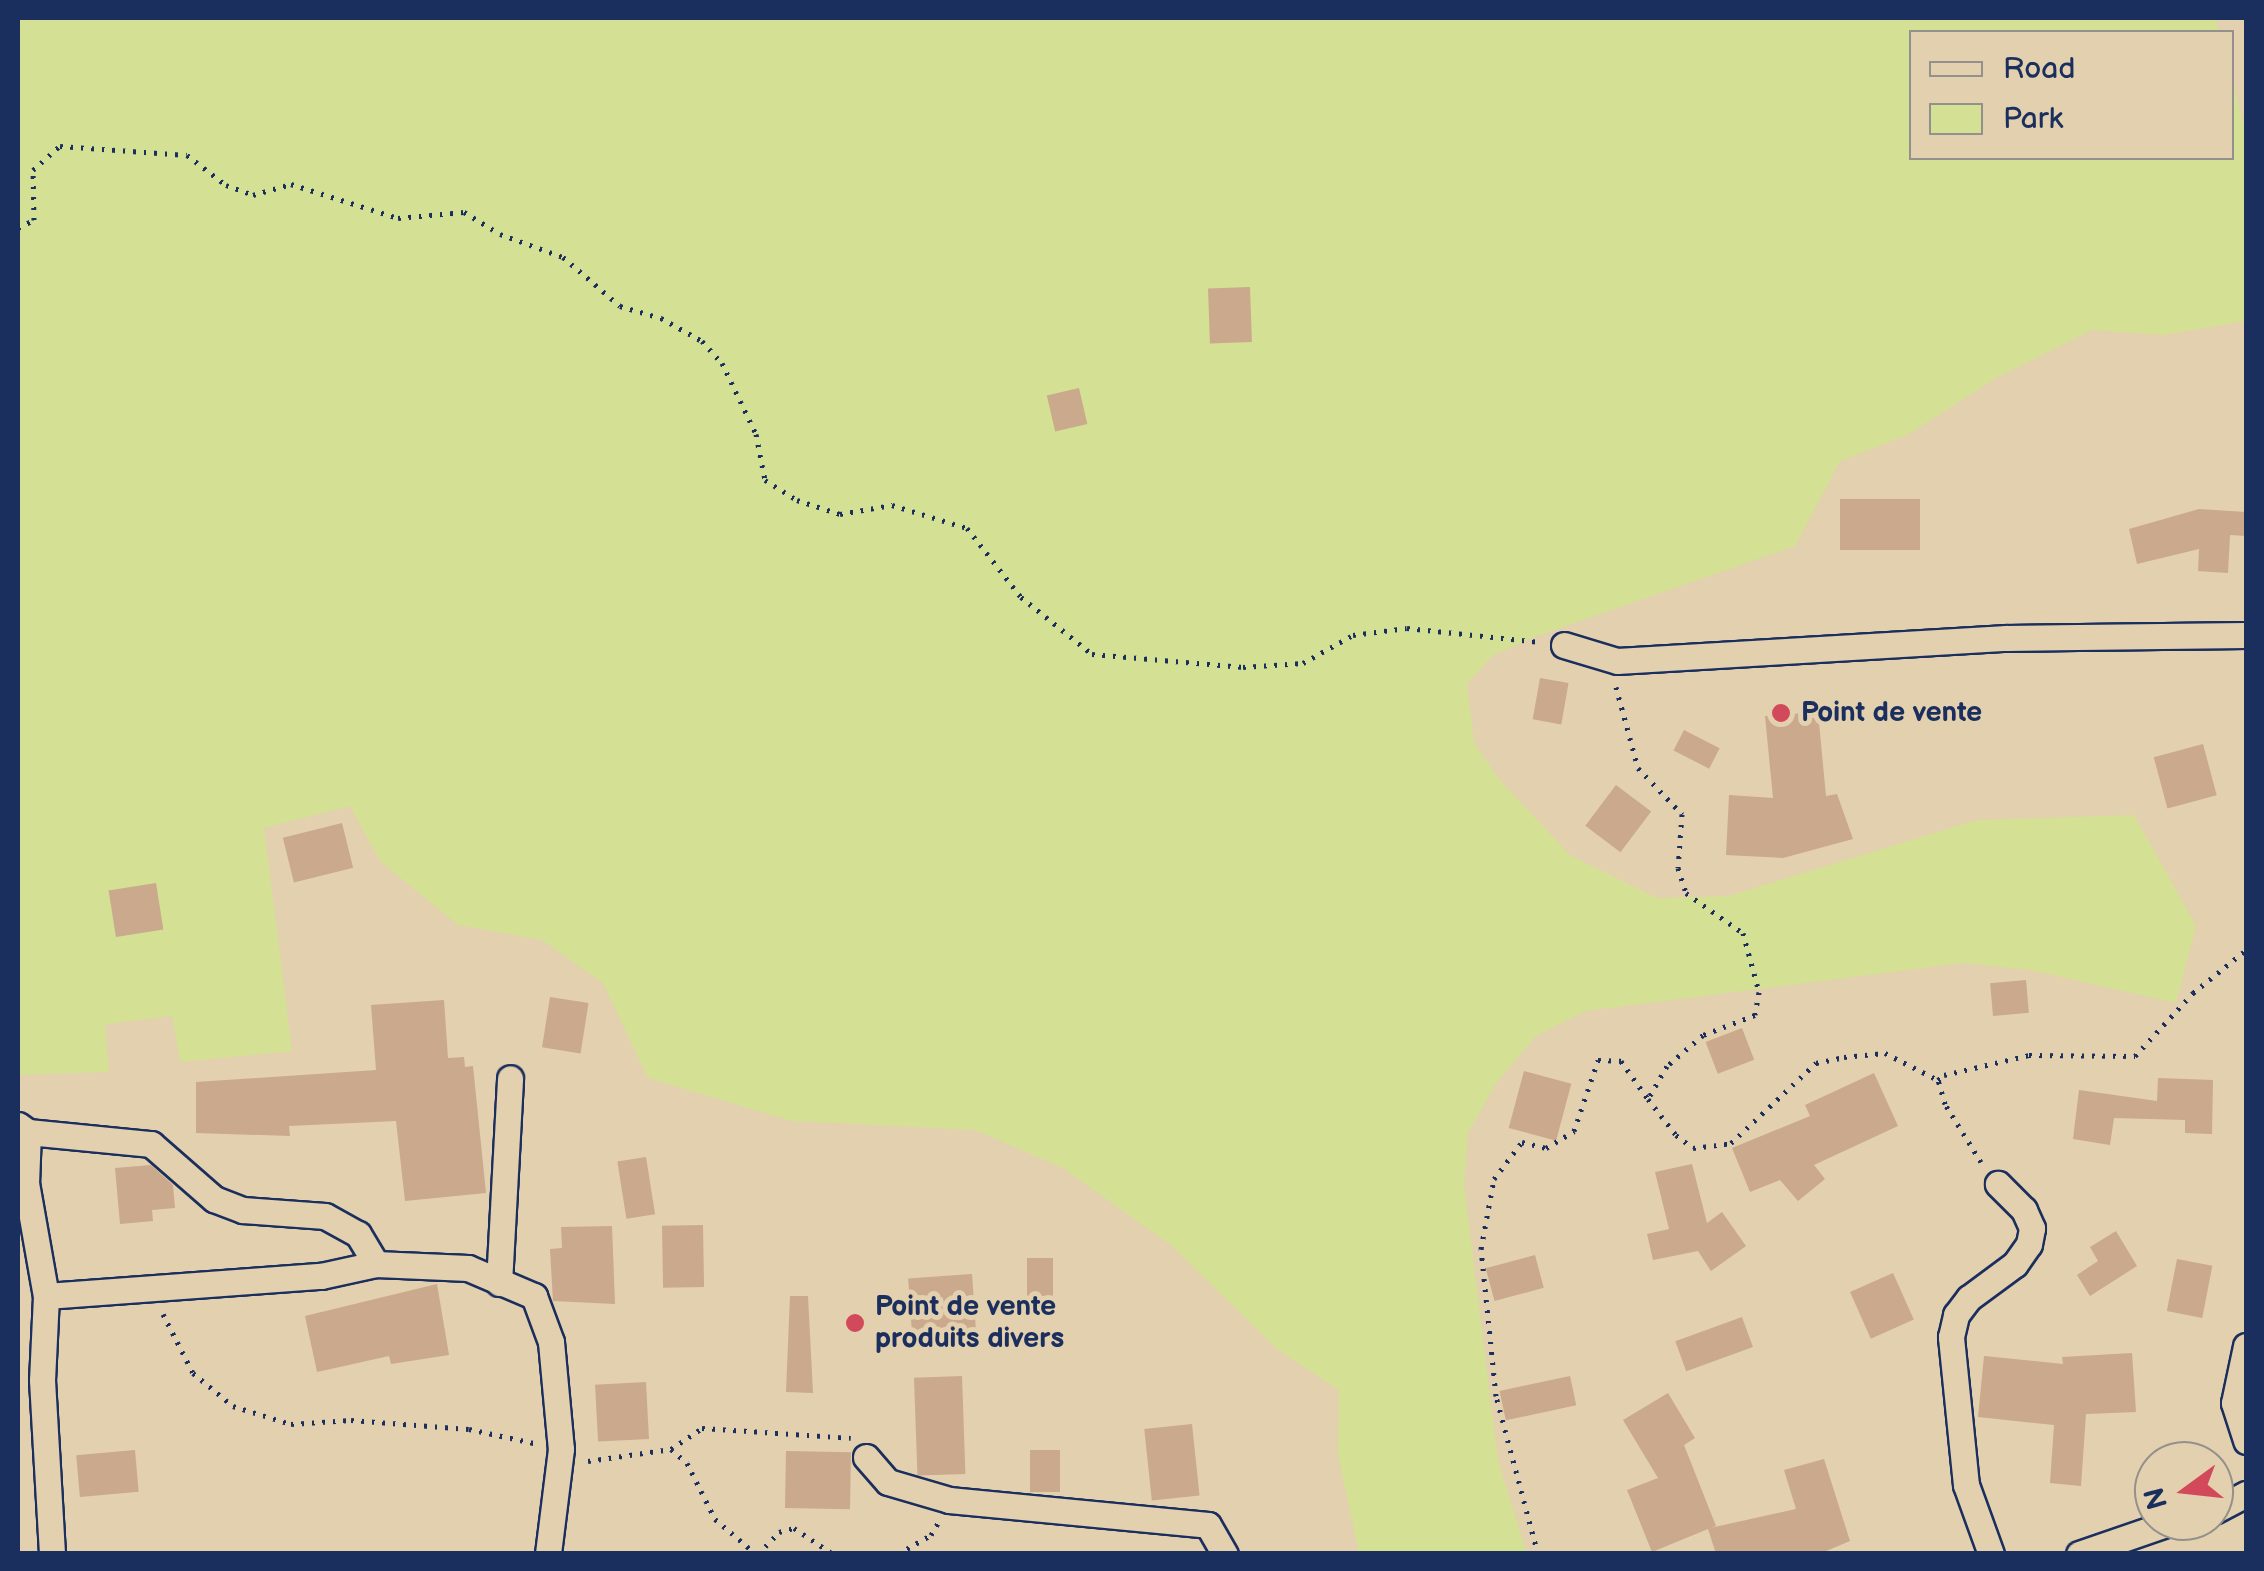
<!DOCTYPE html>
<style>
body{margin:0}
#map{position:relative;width:2264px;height:1571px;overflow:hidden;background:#e3d0ae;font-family:"Balsamiq Sans",sans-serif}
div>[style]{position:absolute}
.green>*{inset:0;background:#d4e093}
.building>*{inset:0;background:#caa98d;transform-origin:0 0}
.path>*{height:5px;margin-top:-2.5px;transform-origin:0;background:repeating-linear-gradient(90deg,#1b2f5e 0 2.5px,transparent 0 10.5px)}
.roads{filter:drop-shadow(2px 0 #1b2f5e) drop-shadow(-2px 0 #1b2f5e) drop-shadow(0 2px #1b2f5e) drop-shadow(0 -2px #1b2f5e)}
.street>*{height:25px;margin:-12.5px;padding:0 12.5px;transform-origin:12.5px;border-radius:12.5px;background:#e3d0ae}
.dots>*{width:28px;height:28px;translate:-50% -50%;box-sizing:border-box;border:5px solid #e3d0ae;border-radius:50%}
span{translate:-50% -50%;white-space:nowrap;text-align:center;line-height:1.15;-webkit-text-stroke:10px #e3d0ae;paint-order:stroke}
.poi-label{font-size:28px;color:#1b2f5e;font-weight:700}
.left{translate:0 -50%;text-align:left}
.frame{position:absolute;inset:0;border:20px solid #1b2f5e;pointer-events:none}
.legend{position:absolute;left:1909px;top:30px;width:325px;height:130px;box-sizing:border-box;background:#e3d0ae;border:2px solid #93908e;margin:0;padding:12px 18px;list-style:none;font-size:30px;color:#1b2f5e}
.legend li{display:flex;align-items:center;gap:20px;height:50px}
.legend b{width:50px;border:2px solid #93908e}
.north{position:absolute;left:2134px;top:1441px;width:100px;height:100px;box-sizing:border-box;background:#e3d0ae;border:2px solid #93908e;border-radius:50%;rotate:255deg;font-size:28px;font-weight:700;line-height:40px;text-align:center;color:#1b2f5e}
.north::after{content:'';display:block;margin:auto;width:35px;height:45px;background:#d1495b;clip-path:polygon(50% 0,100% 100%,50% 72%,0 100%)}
</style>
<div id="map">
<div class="green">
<i style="clip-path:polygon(18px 18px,2215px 18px,2219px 32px,1912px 32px,1912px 158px,2232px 158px,2232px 79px,2246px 134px,2246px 321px,2163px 335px,2092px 330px,1996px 378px,1909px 434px,1840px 461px,1795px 546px,1537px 636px,1493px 655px,1467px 684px,1474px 743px,1499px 779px,1571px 856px,1657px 898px,1728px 896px,1977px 820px,2134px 815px,2196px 926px,2176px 1003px,2031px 970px,1963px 963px,1585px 1011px,1536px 1036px,1496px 1083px,1468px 1133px,1464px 1185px,1498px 1460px,1527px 1554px,1359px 1553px,1338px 1455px,1339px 1390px,1277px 1349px,1172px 1246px,1063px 1168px,975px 1130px,792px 1121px,648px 1078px,603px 983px,542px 940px,458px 925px,380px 861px,350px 806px,264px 828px,292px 1051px,180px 1062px,172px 1016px,105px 1024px,109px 1072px,18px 1075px)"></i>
</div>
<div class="building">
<i style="left:1250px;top:287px;width:55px;height:42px;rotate:88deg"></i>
<i style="left:1079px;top:388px;width:37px;height:33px;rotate:77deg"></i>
<i style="left:1840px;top:499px;width:80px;height:51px"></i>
<i style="clip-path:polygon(2199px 509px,2246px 512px,2246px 536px,2230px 535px,2228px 573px,2198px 571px,2199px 549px,2137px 564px,2129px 529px)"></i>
<i style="left:1540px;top:678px;width:29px;height:42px;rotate:10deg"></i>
<i style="clip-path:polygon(1818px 712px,1826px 796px,1837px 794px,1853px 839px,1783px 858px,1726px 855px,1729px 795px,1773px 798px,1765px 716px)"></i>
<i style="left:1684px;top:730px;width:40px;height:23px;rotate:27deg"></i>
<i style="left:2203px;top:744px;width:53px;height:51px;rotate:75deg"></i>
<i style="left:1616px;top:785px;width:44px;height:51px;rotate:37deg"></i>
<i style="left:342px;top:823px;width:46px;height:61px;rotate:76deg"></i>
<i style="left:156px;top:883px;width:47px;height:48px;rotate:81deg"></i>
<i style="left:2026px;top:980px;width:33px;height:36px;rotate:85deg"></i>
<i style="left:550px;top:997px;width:39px;height:51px;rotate:9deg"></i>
<i style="clip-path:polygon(444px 1000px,448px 1058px,464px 1057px,465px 1067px,473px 1066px,486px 1193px,405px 1201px,396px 1121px,289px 1126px,290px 1136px,196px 1133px,196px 1082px,376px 1070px,371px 1005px)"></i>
<i style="left:1742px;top:1028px;width:34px;height:39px;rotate:69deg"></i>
<i style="left:1524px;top:1071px;width:49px;height:59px;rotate:15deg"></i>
<i style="clip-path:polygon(1874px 1073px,1898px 1126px,1814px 1165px,1825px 1179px,1798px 1201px,1780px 1180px,1750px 1192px,1732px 1148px,1810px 1116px,1805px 1105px)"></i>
<i style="clip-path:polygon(2158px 1078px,2213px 1080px,2212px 1134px,2185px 1133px,2185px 1120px,2114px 1118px,2110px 1145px,2073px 1139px,2079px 1090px,2157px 1101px)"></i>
<i style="left:646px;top:1157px;width:58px;height:29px;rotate:81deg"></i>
<i style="clip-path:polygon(1692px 1164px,1707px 1223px,1722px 1212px,1746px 1246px,1711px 1271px,1698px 1251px,1653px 1260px,1647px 1234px,1669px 1229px,1655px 1172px)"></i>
<i style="clip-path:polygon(151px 1165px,173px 1185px,175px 1208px,152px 1210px,153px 1221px,120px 1224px,115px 1168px)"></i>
<i style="left:703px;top:1225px;width:62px;height:41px;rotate:89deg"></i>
<i style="clip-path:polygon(612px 1226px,615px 1304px,553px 1301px,550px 1249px,562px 1248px,561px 1227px)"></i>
<i style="clip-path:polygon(2116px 1231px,2137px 1266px,2090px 1296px,2077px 1275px,2098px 1261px,2090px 1247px)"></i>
<i style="left:1535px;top:1255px;width:34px;height:51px;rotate:75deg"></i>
<i style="left:1027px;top:1258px;width:26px;height:38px"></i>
<i style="left:2177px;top:1259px;width:36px;height:53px;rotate:11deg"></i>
<i style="left:1893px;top:1273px;width:51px;height:47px;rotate:66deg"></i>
<i style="left:972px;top:1274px;width:55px;height:64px;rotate:86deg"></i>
<i style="clip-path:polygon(437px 1284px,449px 1355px,391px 1364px,389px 1356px,317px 1372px,305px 1316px)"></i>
<i style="clip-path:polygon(790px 1296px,808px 1296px,813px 1393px,786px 1392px)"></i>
<i style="left:1742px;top:1317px;width:32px;height:71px;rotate:70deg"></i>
<i style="clip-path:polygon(2132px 1353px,2136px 1412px,2086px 1414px,2081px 1486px,2050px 1483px,2054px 1425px,1978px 1417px,1984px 1356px,2063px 1364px,2062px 1357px)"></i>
<i style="left:962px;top:1376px;width:98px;height:48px;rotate:88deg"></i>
<i style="left:1570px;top:1376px;width:30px;height:72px;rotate:78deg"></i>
<i style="left:646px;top:1382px;width:57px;height:51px;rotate:87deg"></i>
<i style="clip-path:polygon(1668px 1393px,1695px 1438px,1684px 1445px,1716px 1526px,1710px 1528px,1796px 1509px,1784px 1470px,1824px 1459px,1850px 1541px,1819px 1554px,1716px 1554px,1708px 1529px,1652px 1552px,1627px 1490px,1658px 1478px,1623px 1420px)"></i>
<i style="left:1192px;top:1424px;width:72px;height:48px;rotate:84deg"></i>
<i style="left:135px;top:1450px;width:42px;height:59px;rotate:85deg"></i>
<i style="left:1030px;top:1450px;width:30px;height:42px"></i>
<i style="left:786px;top:1451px;width:65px;height:57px;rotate:1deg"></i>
</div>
<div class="path">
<i style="left:18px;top:228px;width:18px;rotate:-27deg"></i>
<i style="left:34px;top:220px;width:50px;rotate:-91.1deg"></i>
<i style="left:33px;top:170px;width:36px;rotate:-42deg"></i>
<i style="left:60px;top:146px;width:127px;rotate:4.1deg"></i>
<i style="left:187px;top:155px;width:49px;rotate:37.6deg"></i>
<i style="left:226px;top:185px;width:29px;rotate:20deg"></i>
<i style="left:253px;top:195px;width:40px;rotate:-16deg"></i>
<i style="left:291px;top:184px;width:112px;rotate:17.6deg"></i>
<i style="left:398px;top:218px;width:66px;rotate:-5.2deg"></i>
<i style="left:464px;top:212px;width:42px;rotate:31.4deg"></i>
<i style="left:500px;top:234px;width:67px;rotate:20.1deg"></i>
<i style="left:563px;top:257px;width:75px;rotate:40.7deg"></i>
<i style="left:620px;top:306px;width:43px;rotate:16.3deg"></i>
<i style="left:661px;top:318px;width:47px;rotate:29.3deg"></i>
<i style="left:702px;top:341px;width:30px;rotate:48deg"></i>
<i style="left:722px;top:363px;width:79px;rotate:64.4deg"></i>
<i style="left:756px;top:434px;width:47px;rotate:78.9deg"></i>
<i style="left:765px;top:480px;width:38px;rotate:32deg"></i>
<i style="left:797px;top:500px;width:45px;rotate:18deg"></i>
<i style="left:840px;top:514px;width:53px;rotate:-9.8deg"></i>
<i style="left:892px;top:505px;width:78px;rotate:17deg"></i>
<i style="left:967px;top:528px;width:88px;rotate:52deg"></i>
<i style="left:1021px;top:597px;width:91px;rotate:38.8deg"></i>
<i style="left:1092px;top:654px;width:152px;rotate:4.9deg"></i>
<i style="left:1243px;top:667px;width:60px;rotate:-3.8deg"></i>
<i style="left:1303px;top:663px;width:57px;rotate:-29.2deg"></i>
<i style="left:1353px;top:635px;width:54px;rotate:-7.4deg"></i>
<i style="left:1407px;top:628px;width:134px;rotate:6deg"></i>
<i style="left:1616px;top:687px;width:84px;rotate:74.8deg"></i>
<i style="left:1638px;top:768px;width:64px;rotate:46.3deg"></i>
<i style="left:1682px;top:814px;width:54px;rotate:94.2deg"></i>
<i style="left:1678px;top:868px;width:26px;rotate:72deg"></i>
<i style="left:1686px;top:893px;width:70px;rotate:35.1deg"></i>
<i style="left:1743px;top:933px;width:61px;rotate:74.8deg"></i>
<i style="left:1759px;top:992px;width:23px;rotate:100deg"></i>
<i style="left:1755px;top:1015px;width:56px;rotate:159deg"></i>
<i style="left:1703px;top:1035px;width:48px;rotate:139.3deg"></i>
<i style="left:1667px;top:1066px;width:38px;rotate:120deg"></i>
<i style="left:1648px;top:1099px;width:46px;rotate:52.1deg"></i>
<i style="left:1676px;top:1135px;width:21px;rotate:37deg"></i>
<i style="left:1693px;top:1148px;width:38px;rotate:-7deg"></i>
<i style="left:1731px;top:1143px;width:117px;rotate:-43.3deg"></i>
<i style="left:1816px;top:1063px;width:29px;rotate:-12deg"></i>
<i style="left:1844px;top:1057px;width:41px;rotate:-5.6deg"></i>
<i style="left:1885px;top:1053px;width:59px;rotate:27deg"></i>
<i style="left:1981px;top:1162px;width:68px;rotate:-121.8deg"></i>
<i style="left:1945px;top:1104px;width:25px;rotate:-106deg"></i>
<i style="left:1938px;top:1080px;width:8px;rotate:-40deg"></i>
<i style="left:1944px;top:1075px;width:87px;rotate:-13.2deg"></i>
<i style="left:2029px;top:1055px;width:106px;rotate:0.5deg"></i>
<i style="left:2135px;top:1056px;width:86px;rotate:-47.4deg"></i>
<i style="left:2193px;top:993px;width:68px;rotate:-39.1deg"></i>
<i style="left:163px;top:1314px;width:66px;rotate:63deg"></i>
<i style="left:193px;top:1373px;width:52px;rotate:39.5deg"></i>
<i style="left:233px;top:1406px;width:61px;rotate:17.2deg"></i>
<i style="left:291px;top:1424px;width:60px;rotate:-3.8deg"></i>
<i style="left:351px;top:1420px;width:118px;rotate:4.4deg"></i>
<i style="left:469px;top:1429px;width:66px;rotate:12.2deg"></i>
<i style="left:671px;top:1449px;width:37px;rotate:-34deg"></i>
<i style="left:702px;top:1428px;width:149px;rotate:3.8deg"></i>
<i style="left:588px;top:1461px;width:84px;rotate:-8.2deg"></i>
<i style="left:671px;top:1449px;width:21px;rotate:41deg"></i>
<i style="left:687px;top:1463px;width:63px;rotate:63.4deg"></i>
<i style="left:715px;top:1519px;width:54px;rotate:40.5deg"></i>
<i style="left:758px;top:1554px;width:30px;rotate:-46deg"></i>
<i style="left:779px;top:1532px;width:16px;rotate:-15deg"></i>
<i style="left:794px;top:1528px;width:47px;rotate:33.7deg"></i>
<i style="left:898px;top:1554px;width:38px;rotate:-30deg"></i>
<i style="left:931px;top:1535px;width:14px;rotate:-60deg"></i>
<i style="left:1538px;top:1554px;width:163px;rotate:-104.9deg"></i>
<i style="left:1496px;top:1396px;width:148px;rotate:-95.8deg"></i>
<i style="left:1481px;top:1249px;width:71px;rotate:-79.5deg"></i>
<i style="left:1494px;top:1179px;width:46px;rotate:-52.9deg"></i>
<i style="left:1522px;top:1142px;width:25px;rotate:14deg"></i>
<i style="left:1546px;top:1148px;width:33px;rotate:-31deg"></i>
<i style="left:1574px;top:1131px;width:75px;rotate:-71.3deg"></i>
<i style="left:1598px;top:1060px;width:23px;rotate:2deg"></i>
<i style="left:1621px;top:1061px;width:47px;rotate:54.6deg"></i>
</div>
<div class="roads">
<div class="street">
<i style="left:1564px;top:645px;width:55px;rotate:16.8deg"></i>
<i style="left:1617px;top:661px;width:390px;rotate:-3.4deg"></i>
<i style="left:2006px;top:638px;width:240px;rotate:-0.7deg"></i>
<i style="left:18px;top:1125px;width:12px;rotate:35deg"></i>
<i style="left:28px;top:1132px;width:51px;rotate:92.2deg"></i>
<i style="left:26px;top:1183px;width:115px;rotate:80deg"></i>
<i style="left:46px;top:1296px;width:276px;rotate:-4.2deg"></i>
<i style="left:321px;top:1276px;width:56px;rotate:-12.3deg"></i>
<i style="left:376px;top:1264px;width:92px;rotate:2.5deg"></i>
<i style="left:468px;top:1268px;width:72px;rotate:23deg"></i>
<i style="left:534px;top:1296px;width:49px;rotate:69.7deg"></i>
<i style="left:551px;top:1342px;width:107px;rotate:84.7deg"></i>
<i style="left:561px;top:1449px;width:106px;rotate:97.1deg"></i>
<i style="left:28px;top:1132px;width:124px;rotate:5.6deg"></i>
<i style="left:151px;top:1144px;width:84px;rotate:41.1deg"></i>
<i style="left:214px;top:1199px;width:31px;rotate:21deg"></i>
<i style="left:243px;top:1210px;width:82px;rotate:4.2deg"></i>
<i style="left:325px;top:1216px;width:38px;rotate:29deg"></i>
<i style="left:358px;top:1234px;width:35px;rotate:59deg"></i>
<i style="left:499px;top:1283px;width:205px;rotate:-86.9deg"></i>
<i style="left:46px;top:1296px;width:84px;rotate:92.7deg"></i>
<i style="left:42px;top:1380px;width:174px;rotate:86.7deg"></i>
<i style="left:2246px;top:1346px;width:58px;rotate:101.9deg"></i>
<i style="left:2234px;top:1403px;width:40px;rotate:72deg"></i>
<i style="left:866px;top:1457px;width:33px;rotate:49deg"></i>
<i style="left:888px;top:1482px;width:64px;rotate:16.4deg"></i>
<i style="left:949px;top:1500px;width:260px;rotate:5.5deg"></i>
<i style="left:1208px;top:1525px;width:34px;rotate:60deg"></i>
<i style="left:2214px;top:1511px;width:36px;rotate:-28deg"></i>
<i style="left:1991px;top:1554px;width:73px;rotate:-109.9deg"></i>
<i style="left:1966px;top:1485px;width:149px;rotate:-95.8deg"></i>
<i style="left:1951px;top:1337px;width:23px;rotate:-77deg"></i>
<i style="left:1956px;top:1315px;width:21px;rotate:-53deg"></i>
<i style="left:1969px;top:1298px;width:57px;rotate:-36.5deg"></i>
<i style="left:2015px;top:1264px;width:24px;rotate:-55deg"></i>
<i style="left:2029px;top:1244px;width:16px;rotate:-79deg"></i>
<i style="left:2032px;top:1228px;width:20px;rotate:-114deg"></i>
<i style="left:2024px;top:1210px;width:37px;rotate:-135deg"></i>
<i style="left:2079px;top:1554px;width:102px;rotate:-19deg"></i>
</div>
</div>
<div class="dots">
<i style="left:1781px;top:713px;background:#d1495b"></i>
<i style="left:855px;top:1323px;background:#d1495b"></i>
</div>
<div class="poi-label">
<span class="left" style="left:1801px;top:713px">Point de vente</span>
<span class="left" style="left:875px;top:1323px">Point de vente<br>produits divers</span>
</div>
<div class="frame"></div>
<ul class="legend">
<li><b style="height:12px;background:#e3d0ae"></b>Road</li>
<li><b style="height:28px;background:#d4e093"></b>Park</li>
</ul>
<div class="north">N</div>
</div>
